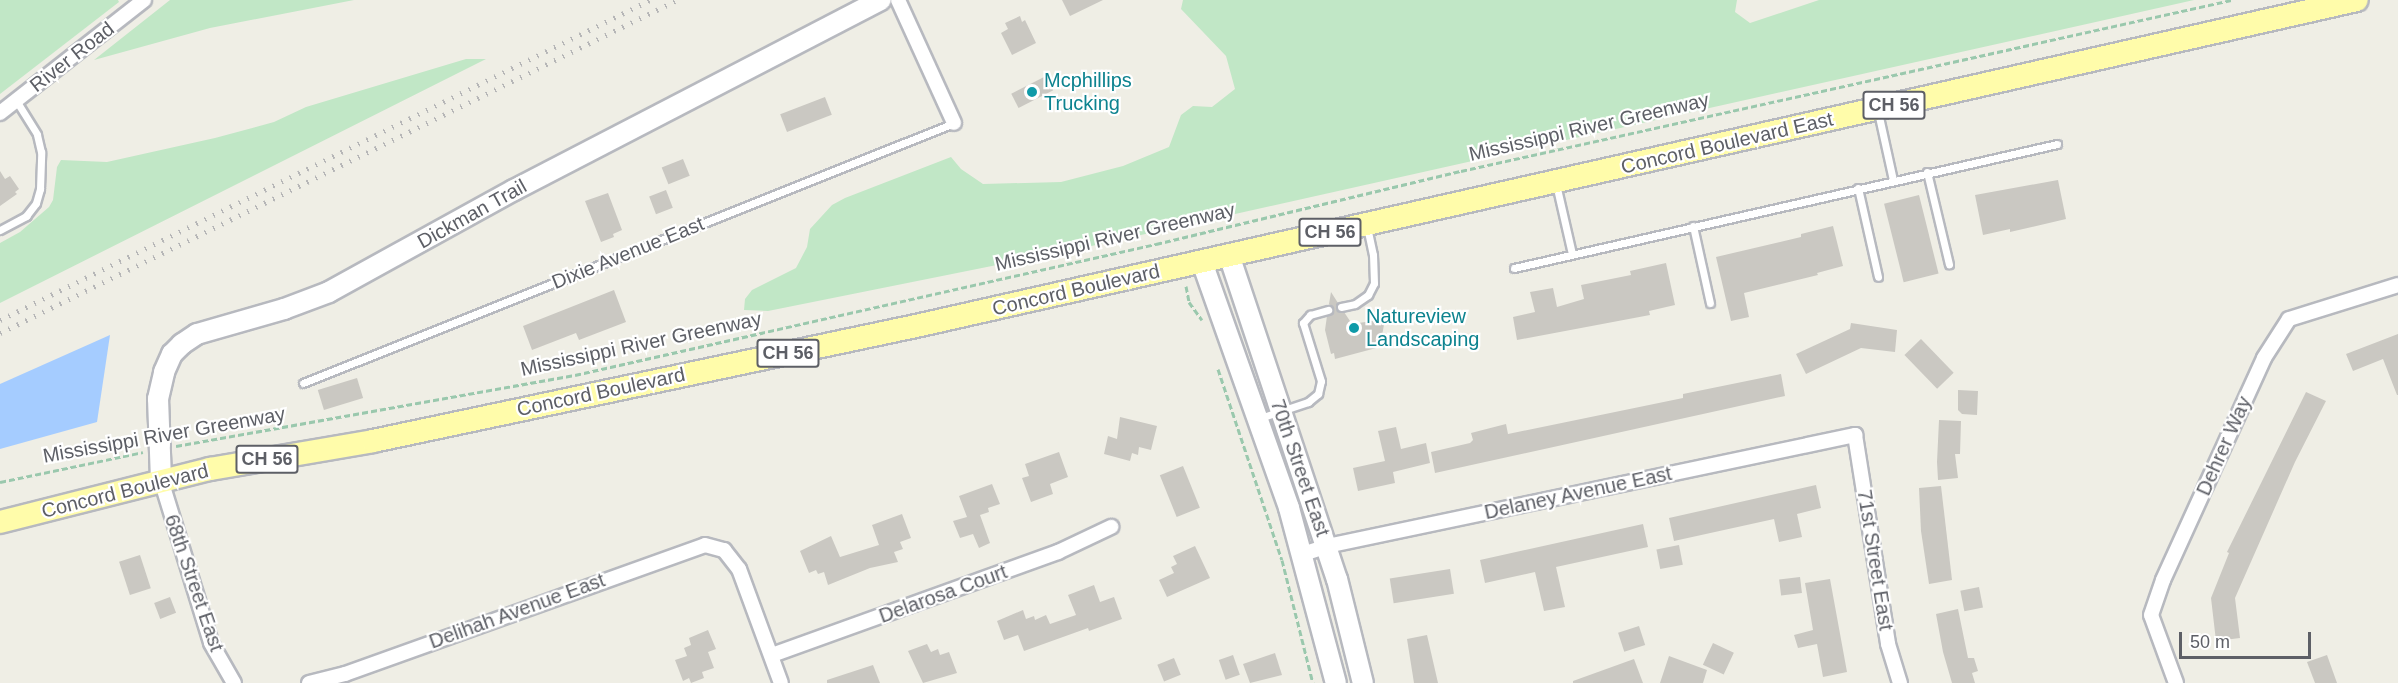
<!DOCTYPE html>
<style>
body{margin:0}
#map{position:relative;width:2398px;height:683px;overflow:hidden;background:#efeee5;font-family:Helvetica,sans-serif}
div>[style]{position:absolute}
.green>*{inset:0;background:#c1e7c6}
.water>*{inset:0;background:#a5ccff}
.building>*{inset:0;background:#cac8c2;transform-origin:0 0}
.path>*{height:3px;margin-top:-1.5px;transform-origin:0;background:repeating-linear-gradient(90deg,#9ac8ad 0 6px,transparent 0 9px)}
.roads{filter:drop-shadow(2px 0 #b7b9bf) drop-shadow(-2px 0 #b7b9bf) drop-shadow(0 2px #b7b9bf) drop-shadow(0 -2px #b7b9bf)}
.lane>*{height:7px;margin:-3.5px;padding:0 3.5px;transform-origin:3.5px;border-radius:3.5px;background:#fff}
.street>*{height:14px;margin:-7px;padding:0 7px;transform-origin:7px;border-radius:7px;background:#fff}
.secondary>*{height:20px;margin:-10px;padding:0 10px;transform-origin:10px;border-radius:10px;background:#fff}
.primary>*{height:22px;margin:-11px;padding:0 11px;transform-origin:11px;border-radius:11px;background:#fffcaa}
.rail>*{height:4.5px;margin-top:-2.25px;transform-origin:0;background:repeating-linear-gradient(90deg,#b6b6b7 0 1.5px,transparent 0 9.5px)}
.dots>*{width:16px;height:16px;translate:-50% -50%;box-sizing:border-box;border:3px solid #fff;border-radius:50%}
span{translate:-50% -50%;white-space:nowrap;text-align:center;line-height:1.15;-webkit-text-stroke:4.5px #fff;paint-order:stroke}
.shield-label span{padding:2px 4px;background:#fff;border:2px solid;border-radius:4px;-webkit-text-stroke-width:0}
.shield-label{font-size:18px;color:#5d5f66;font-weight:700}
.street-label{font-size:20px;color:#5d5f66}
.culture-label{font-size:20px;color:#0d838f}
.left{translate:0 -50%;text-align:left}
.scale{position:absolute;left:2179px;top:632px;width:132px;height:27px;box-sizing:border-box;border:3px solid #5d5f66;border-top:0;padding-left:8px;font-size:18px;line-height:21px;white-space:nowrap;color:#5d5f66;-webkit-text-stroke:4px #fff;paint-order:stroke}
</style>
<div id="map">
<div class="green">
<i style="clip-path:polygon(0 0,118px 0,119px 2px,0 94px)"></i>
<i style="clip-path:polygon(170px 0,354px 0,210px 28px,94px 60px)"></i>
<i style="clip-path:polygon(1183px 0,1737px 0,1735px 12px,1750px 23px,1819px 0,2194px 0,1087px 247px,768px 311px,744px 310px,745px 299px,752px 290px,796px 268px,807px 247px,810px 229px,832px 205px,845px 198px,951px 157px,961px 169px,983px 184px,1061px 182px,1123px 166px,1169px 147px,1181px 115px,1193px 106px,1212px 107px,1235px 89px,1226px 56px,1181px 9px)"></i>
<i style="clip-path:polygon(466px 59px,486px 59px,0 303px,0 243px,20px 232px,49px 207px,53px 200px,57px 167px,61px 160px,107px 162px,215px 138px,274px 122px,306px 107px)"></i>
</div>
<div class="water">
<i style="clip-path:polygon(110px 335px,97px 422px,0 449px,0 384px)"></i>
</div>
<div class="building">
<i style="clip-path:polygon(1062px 0,1103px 0,1070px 16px)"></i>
<i style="clip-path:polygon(1020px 16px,1022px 22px,1025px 20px,1036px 43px,1012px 55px,1001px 33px,1008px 29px,1005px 23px)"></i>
<i style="left:1046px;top:76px;width:16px;height:39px;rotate:63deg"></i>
<i style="left:825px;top:97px;width:19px;height:48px;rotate:69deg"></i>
<i style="left:683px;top:159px;width:18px;height:23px;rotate:68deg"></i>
<i style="clip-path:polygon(0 171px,5px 179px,10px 176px,19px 189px,15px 192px,17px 194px,0 206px)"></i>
<i style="clip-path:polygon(2058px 180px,2066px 219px,2010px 232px,2010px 229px,1983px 235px,1975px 195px)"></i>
<i style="left:666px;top:190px;width:19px;height:18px;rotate:69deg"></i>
<i style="clip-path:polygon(608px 193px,622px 230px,613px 234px,614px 237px,601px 242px,585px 201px)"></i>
<i style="left:1919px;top:195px;width:81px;height:36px;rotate:76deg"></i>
<i style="clip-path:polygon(1833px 226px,1843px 266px,1817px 273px,1818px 275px,1744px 293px,1749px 317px,1731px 321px,1716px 257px,1801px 237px,1801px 234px)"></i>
<i style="clip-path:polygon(1666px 263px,1675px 305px,1649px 311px,1650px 315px,1517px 340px,1513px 317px,1535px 312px,1530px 292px,1553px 288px,1557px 307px,1584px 299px,1581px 285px,1631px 275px,1630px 271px)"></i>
<i style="clip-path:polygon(614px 290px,626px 322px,579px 340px,576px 333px,532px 350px,523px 326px)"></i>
<i style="clip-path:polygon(1331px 292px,1338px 303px,1336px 310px,1344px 312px,1352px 324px,1385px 319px,1380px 347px,1335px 359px,1334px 353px,1331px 354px,1325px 330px,1327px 316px,1334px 311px,1329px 304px)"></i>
<i style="clip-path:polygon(1851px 323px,1897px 330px,1895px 352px,1861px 348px,1806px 374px,1796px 354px,1850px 329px)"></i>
<i style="clip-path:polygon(2398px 334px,2398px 395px,2397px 395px,2383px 359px,2353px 371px,2346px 354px)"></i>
<i style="left:1921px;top:339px;width:47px;height:23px;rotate:46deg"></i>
<i style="clip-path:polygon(1781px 374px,1785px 396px,1435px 473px,1431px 452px,1470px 443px,1473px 440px,1471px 433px,1506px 424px,1508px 434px,1683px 398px,1683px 394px)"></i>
<i style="left:357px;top:378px;width:21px;height:41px;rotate:73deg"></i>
<i style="clip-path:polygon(1958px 390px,1978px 391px,1977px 415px,1962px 414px,1958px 410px)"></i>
<i style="clip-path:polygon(2306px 392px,2326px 401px,2295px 462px,2235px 598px,2240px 638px,2216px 641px,2211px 598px,2229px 553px,2227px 552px)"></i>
<i style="clip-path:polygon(1120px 417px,1157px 426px,1151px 450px,1139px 447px,1138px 455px,1132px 453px,1130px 461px,1104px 454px,1108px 436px,1117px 439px)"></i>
<i style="clip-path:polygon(1939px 420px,1961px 421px,1960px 454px,1955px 454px,1958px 478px,1938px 480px,1937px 462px)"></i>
<i style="clip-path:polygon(1396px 427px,1401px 449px,1426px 443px,1430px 463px,1393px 472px,1395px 483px,1358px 491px,1353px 468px,1385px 461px,1378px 431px)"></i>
<i style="clip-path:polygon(1059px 452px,1068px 477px,1050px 484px,1053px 494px,1031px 502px,1022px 478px,1029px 476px,1025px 464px)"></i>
<i style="left:1183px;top:466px;width:45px;height:25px;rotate:68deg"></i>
<i style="clip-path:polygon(992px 484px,1000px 504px,988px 508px,989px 512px,980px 515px,990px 543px,979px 548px,973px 534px,960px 538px,953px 521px,967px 517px,959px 496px)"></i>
<i style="clip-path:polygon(1816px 485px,1821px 508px,1797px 514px,1802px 537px,1779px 542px,1774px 519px,1674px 541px,1669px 518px)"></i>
<i style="clip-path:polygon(1941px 486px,1952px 580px,1929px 584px,1921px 531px,1919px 488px)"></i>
<i style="clip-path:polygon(902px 514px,911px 538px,900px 542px,903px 549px,894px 552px,898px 562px,870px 568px,828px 585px,824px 572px,818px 574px,816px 570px,809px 573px,800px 551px,831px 536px,840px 557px,879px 545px,872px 525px)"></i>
<i style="clip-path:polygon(1643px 524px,1648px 547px,1556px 567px,1565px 607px,1544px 611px,1535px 572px,1485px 583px,1480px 560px)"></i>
<i style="left:1679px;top:545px;width:20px;height:23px;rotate:79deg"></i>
<i style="clip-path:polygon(1195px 546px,1210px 578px,1167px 597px,1159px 580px,1174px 573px,1171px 567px,1177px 564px,1173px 556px)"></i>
<i style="left:140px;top:555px;width:35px;height:22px;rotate:72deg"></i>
<i style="left:1450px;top:569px;width:25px;height:61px;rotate:81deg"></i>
<i style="left:1800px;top:577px;width:16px;height:21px;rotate:83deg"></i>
<i style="clip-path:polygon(1830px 579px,1847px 672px,1823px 677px,1817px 644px,1798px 648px,1794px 635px,1813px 630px,1805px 583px)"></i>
<i style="clip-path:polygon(1094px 585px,1100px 602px,1114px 597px,1122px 619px,1089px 631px,1088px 628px,1024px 651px,1018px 635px,1004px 640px,997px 621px,1023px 610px,1026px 619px,1034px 616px,1035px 620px,1046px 615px,1050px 624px,1076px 615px,1068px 595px)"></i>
<i style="left:1979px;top:587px;width:21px;height:19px;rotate:79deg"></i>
<i style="left:170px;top:597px;width:17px;height:17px;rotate:69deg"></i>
<i style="clip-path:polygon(1958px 609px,1968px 658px,1974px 658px,1978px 671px,1972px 673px,1975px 683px,1952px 683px,1943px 652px,1936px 614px)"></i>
<i style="left:1639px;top:626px;width:20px;height:22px;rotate:72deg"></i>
<i style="clip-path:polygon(708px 630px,716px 649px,708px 652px,714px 668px,702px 672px,704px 678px,691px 683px,689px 678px,683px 681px,675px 660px,687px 656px,684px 648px,691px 645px,689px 638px)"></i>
<i style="clip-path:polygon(1427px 635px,1438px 683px,1414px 683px,1407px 639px)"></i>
<i style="left:1713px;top:643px;width:23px;height:24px;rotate:25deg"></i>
<i style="clip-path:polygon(927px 644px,931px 652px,938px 649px,940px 655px,949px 652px,957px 673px,923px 683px,908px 651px)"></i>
<i style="clip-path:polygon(1275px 653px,1282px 675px,1250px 683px,1243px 664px)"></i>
<i style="left:1233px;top:655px;width:21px;height:15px;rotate:71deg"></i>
<i style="clip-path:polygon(2327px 655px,2337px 683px,2315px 683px,2307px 662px)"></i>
<i style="clip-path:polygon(1669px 656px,1707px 670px,1703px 683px,1660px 683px)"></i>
<i style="left:1174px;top:658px;width:18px;height:18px;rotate:68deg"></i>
<i style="clip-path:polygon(1634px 659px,1643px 683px,1573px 683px,1573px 681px)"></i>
<i style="clip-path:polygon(873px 665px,880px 683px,827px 683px,827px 680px)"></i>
</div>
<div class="path">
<i style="left:1186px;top:286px;width:16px;rotate:79deg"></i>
<i style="left:1189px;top:302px;width:22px;rotate:54deg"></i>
<i style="left:1218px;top:369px;width:201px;rotate:71.5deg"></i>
<i style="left:1282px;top:560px;width:127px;rotate:75.9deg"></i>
<i style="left:176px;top:446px;width:405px;rotate:-10.1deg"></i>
<i style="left:575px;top:375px;width:596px;rotate:-12.71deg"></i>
<i style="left:1156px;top:244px;width:314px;rotate:-13.5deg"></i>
<i style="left:1461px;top:171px;width:790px;rotate:-12.51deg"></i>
<i style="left:0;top:482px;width:146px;rotate:-11.8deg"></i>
</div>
<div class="roads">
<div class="lane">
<i style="left:1878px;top:112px;width:70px;rotate:77.6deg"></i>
<i style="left:1927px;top:172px;width:95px;rotate:76.6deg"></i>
<i style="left:1556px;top:184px;width:72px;rotate:77.1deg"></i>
<i style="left:1858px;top:188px;width:91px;rotate:77.3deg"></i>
<i style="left:1693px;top:226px;width:79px;rotate:77.6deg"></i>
<i style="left:0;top:230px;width:30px;rotate:-28deg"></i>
<i style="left:26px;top:216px;width:16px;rotate:-52deg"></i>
<i style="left:36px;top:203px;width:15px;rotate:-74deg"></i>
<i style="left:40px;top:189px;width:37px;rotate:-88deg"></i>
<i style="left:41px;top:152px;width:18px;rotate:-103deg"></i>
<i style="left:37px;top:134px;width:39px;rotate:-122deg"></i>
<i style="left:1514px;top:268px;width:557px;rotate:-12.86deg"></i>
<i style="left:1341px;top:307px;width:14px;rotate:-12deg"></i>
<i style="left:1355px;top:304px;width:16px;rotate:-35deg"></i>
<i style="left:1368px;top:295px;width:13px;rotate:-63deg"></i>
<i style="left:1374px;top:283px;width:28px;rotate:-92deg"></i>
<i style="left:1373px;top:255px;width:29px;rotate:-102deg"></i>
<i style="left:303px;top:383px;width:701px;rotate:-21.77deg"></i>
<i style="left:1260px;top:418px;width:51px;rotate:-18.4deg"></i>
<i style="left:1308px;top:402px;width:13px;rotate:-39deg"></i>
<i style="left:1318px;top:394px;width:13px;rotate:-77deg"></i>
<i style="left:1321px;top:381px;width:61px;rotate:-107.2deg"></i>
<i style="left:1303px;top:323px;width:11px;rotate:-49deg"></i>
<i style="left:1310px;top:315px;width:19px;rotate:-16deg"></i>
</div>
<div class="street">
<i style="left:898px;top:0;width:135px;rotate:65.5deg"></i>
<i style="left:0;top:113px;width:183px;rotate:-38.1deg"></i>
<i style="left:161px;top:480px;width:170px;rotate:72.9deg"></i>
<i style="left:211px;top:643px;width:46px;rotate:60.1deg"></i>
<i style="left:1303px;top:554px;width:25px;rotate:-18deg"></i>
<i style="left:1327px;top:546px;width:540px;rotate:-11.87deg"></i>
<i style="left:1855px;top:435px;width:212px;rotate:81deg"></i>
<i style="left:1888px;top:644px;width:41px;rotate:72.9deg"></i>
<i style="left:772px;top:655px;width:304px;rotate:-19.8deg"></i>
<i style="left:1058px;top:552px;width:59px;rotate:-25.3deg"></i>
<i style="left:309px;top:683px;width:37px;rotate:-14deg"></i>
<i style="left:345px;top:674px;width:382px;rotate:-19.7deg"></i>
<i style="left:705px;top:545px;width:20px;rotate:15deg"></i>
<i style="left:724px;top:550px;width:24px;rotate:52deg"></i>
<i style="left:739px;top:569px;width:121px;rotate:69.8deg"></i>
<i style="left:2176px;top:683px;width:72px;rotate:-110.2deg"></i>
<i style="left:2151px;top:615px;width:37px;rotate:-71deg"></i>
<i style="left:2163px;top:580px;width:244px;rotate:-65.5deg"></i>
<i style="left:2264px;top:358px;width:46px;rotate:-57.3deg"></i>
<i style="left:2289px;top:319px;width:114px;rotate:-17.3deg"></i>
</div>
<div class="secondary">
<i style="left:1229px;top:255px;width:342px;rotate:71.6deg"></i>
<i style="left:1337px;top:579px;width:107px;rotate:76deg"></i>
<i style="left:1202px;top:262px;width:261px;rotate:70.5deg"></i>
<i style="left:1289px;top:508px;width:181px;rotate:75deg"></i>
<i style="left:161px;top:480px;width:81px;rotate:-92.1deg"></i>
<i style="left:158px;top:399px;width:28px;rotate:-77deg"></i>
<i style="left:164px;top:372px;width:20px;rotate:-66deg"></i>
<i style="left:172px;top:354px;width:14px;rotate:-45deg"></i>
<i style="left:182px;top:344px;width:18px;rotate:-34deg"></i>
<i style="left:197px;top:334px;width:91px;rotate:-16deg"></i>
<i style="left:284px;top:309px;width:48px;rotate:-20.7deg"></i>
<i style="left:329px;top:292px;width:211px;rotate:-28.9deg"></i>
<i style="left:514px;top:190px;width:413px;rotate:-27.4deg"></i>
</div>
<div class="primary">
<i style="left:0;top:522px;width:217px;rotate:-14.2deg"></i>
<i style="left:210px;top:469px;width:165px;rotate:-9.7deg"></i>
<i style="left:373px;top:441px;width:555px;rotate:-11.96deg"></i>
<i style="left:916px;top:326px;width:1477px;rotate:-12.75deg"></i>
</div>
</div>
<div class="rail">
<i style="left:0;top:320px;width:724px;rotate:-26.21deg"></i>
<i style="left:0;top:333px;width:754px;rotate:-26.19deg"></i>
</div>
<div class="dots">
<i style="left:1032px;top:92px;background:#0f9aa8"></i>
<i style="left:1354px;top:328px;background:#0f9aa8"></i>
</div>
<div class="shield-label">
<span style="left:1894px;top:105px">CH 56</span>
<span style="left:1330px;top:232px">CH 56</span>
<span style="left:788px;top:353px">CH 56</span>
<span style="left:267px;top:459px">CH 56</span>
</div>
<div class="street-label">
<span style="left:72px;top:57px;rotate:-38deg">River Road</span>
<span style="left:1589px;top:127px;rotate:-13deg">Mississippi River Greenway</span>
<span style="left:1727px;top:143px;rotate:-13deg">Concord Boulevard East</span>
<span style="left:472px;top:214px;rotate:-29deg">Dickman Trail</span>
<span style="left:1115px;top:237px;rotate:-13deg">Mississippi River Greenway</span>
<span style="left:628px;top:253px;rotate:-22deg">Dixie Avenue East</span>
<span style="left:1076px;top:290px;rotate:-13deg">Concord Boulevard</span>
<span style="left:641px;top:344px;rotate:-12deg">Mississippi River Greenway</span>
<span style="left:601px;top:392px;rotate:-12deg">Concord Boulevard</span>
<span style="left:164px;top:435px;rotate:-10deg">Mississippi River Greenway</span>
<span style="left:2224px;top:446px;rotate:-66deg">Dehrer Way</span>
<span style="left:1300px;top:468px;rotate:71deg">70th Street East</span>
<span style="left:125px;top:491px;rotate:-14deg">Concord Boulevard</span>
<span style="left:1578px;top:493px;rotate:-12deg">Delaney Avenue East</span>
<span style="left:1875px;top:560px;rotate:81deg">71st Street East</span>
<span style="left:194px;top:583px;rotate:71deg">68th Street East</span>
<span style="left:943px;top:594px;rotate:-20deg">Delarosa Court</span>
<span style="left:517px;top:611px;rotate:-20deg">Delihah Avenue East</span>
</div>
<div class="culture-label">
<span class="left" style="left:1044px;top:92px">Mcphillips<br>Trucking</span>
<span class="left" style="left:1366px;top:328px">Natureview<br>Landscaping</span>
</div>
<div class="scale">50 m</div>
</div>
